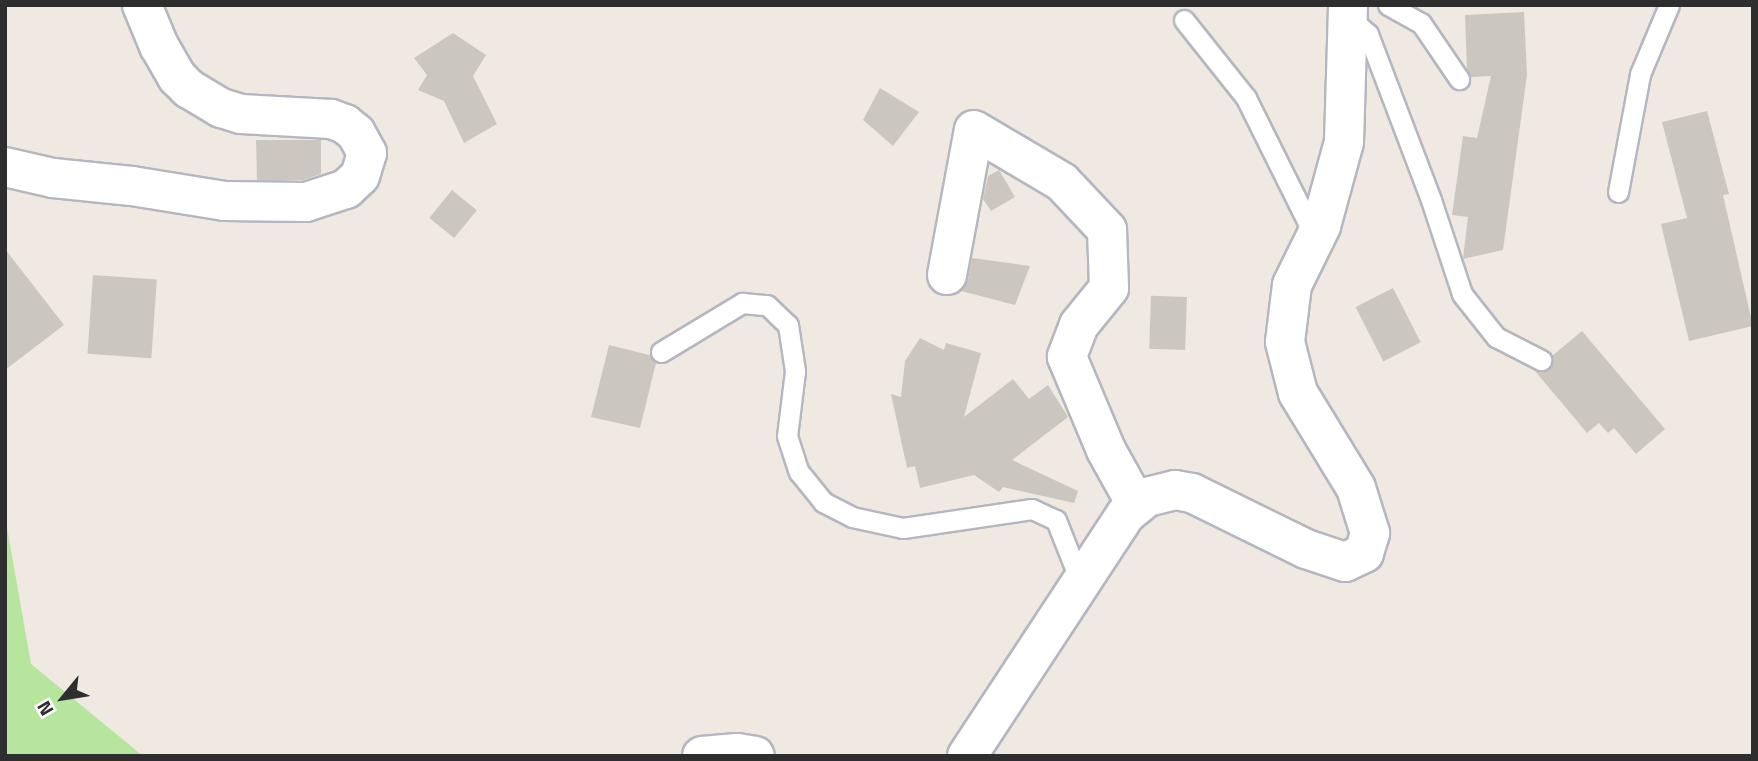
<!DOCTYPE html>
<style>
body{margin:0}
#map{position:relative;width:1758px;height:761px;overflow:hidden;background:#efe9e1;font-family:"Titillium Web",sans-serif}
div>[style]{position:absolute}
.green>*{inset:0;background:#b6e59e}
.building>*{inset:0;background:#cbc7bf;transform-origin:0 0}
.roads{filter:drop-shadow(2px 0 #b4b7c1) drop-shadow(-2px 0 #b4b7c1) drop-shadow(0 2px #b4b7c1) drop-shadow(0 -2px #b4b7c1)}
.lane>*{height:19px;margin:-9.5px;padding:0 9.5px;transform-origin:9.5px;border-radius:9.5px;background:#fff}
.street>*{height:38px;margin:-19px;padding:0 19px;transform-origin:19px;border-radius:19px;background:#fff}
span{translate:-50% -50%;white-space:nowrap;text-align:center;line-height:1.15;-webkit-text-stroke:6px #fff;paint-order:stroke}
.frame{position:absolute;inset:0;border:7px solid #2e2e2e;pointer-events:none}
.north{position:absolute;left:28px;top:663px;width:70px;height:70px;-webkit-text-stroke:5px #fff;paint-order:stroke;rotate:240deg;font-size:19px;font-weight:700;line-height:28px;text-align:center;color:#2e2e2e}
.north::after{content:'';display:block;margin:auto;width:24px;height:32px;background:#2e2e2e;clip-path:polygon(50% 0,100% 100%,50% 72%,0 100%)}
</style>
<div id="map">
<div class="green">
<i style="clip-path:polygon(5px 516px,31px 664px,143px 756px,5px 756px)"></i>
</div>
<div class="building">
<i style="clip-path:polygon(1524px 12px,1527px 75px,1503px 250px,1463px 259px,1468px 217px,1452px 215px,1463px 136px,1477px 138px,1491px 76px,1471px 77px,1467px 70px,1465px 15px)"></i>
<i style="clip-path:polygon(453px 33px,486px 55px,473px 76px,497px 124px,464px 143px,444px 101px,418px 90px,427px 75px,414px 58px)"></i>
<i style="clip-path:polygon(880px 88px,919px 112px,893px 146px,863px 120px)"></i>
<i style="clip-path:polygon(1707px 111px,1729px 194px,1723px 195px,1753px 326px,1689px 341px,1661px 224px,1687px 218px,1662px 122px)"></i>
<i style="clip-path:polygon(256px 140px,321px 140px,321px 174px,303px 180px,257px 180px)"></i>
<i style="clip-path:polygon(999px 170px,1015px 197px,991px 211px,983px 199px,988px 176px)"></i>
<i style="left:452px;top:190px;width:32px;height:36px;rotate:39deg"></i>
<i style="clip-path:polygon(5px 249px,64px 325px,5px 370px)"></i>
<i style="clip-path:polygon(972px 258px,1030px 266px,1015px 305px,961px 291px,968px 280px)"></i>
<i style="left:93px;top:275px;width:64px;height:79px;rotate:4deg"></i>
<i style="left:1393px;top:288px;width:61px;height:42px;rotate:63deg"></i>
<i style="left:1187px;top:297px;width:53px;height:36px;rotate:92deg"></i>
<i style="clip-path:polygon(1582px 331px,1665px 429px,1636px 454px,1614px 428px,1608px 433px,1599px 423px,1587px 433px,1535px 371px,1548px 370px,1552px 356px)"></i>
<i style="clip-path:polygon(920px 338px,944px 350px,946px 343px,981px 353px,964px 417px,1013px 379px,1029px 399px,1048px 385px,1068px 417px,1012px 460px,1078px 491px,1074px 503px,1003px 487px,999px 492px,974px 475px,920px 488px,915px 466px,907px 468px,891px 394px,901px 397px,905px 361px)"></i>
<i style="clip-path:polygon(609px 345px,649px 355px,656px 363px,640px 428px,591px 417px)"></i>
</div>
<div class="roads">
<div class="lane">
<i style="left:1388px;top:5px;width:38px;rotate:29deg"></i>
<i style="left:1421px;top:23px;width:68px;rotate:55.8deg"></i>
<i style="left:1348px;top:17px;width:26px;rotate:40deg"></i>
<i style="left:1368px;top:34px;width:178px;rotate:69.2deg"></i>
<i style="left:1431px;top:200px;width:99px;rotate:71.7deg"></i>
<i style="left:1462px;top:294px;width:55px;rotate:51.7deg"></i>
<i style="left:1496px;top:337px;width:51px;rotate:27.1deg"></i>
<i style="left:1184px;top:20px;width:100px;rotate:51.5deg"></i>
<i style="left:1246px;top:98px;width:155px;rotate:63.6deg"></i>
<i style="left:1618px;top:192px;width:120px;rotate:-79.4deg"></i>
<i style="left:1640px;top:74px;width:75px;rotate:-67.2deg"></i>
<i style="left:661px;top:352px;width:95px;rotate:-31.2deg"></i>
<i style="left:742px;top:303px;width:25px;rotate:5deg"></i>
<i style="left:767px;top:305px;width:29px;rotate:44deg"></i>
<i style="left:788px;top:325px;width:47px;rotate:81.3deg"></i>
<i style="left:795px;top:371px;width:65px;rotate:97deg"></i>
<i style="left:787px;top:436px;width:38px;rotate:72deg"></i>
<i style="left:799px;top:472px;width:38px;rotate:51deg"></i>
<i style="left:823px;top:502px;width:33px;rotate:27deg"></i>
<i style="left:852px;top:517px;width:52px;rotate:12.2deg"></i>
<i style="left:903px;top:528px;width:130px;rotate:-8.4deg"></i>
<i style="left:1032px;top:509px;width:26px;rotate:25deg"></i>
<i style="left:1056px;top:520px;width:68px;rotate:68.4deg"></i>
</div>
<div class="street">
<i style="left:5px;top:167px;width:49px;rotate:12.9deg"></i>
<i style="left:53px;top:178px;width:79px;rotate:5.8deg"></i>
<i style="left:132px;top:186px;width:94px;rotate:9.2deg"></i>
<i style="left:225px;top:201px;width:81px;rotate:0.7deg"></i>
<i style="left:306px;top:202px;width:42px;rotate:-18deg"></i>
<i style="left:346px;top:189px;width:19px;rotate:-43deg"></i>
<i style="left:360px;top:176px;width:24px;rotate:-73deg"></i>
<i style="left:367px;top:153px;width:23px;rotate:-119deg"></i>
<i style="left:356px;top:133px;width:14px;rotate:-141deg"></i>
<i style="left:345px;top:124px;width:15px;rotate:-160deg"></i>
<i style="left:331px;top:119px;width:90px;rotate:-176.8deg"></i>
<i style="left:241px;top:114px;width:21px;rotate:-163deg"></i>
<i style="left:221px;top:108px;width:37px;rotate:-149deg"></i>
<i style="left:189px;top:89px;width:17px;rotate:-135deg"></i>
<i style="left:177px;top:77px;width:36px;rotate:-120deg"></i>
<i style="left:159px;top:46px;width:44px;rotate:-112.5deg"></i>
<i style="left:947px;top:275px;width:147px;rotate:-79.5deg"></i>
<i style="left:974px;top:130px;width:102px;rotate:30.6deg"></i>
<i style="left:1062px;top:182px;width:66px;rotate:46.8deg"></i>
<i style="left:1107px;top:230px;width:58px;rotate:88deg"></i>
<i style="left:1109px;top:288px;width:48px;rotate:129deg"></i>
<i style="left:1079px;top:325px;width:34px;rotate:111deg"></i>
<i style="left:1067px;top:357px;width:101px;rotate:67.2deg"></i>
<i style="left:1106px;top:450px;width:62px;rotate:60.9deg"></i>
<i style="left:702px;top:756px;width:35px;rotate:-5deg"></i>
<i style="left:737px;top:753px;width:18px;rotate:9deg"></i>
<i style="left:967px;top:756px;width:290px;rotate:-56.7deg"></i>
<i style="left:1126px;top:514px;width:27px;rotate:-39deg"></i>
<i style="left:1147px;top:497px;width:29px;rotate:-14deg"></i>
<i style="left:1175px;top:490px;width:17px;rotate:10deg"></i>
<i style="left:1192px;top:493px;width:127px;rotate:26.2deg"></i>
<i style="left:1306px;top:549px;width:41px;rotate:18.4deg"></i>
<i style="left:1345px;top:562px;width:21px;rotate:-25deg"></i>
<i style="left:1364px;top:553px;width:21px;rotate:-73deg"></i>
<i style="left:1370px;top:533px;width:47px;rotate:-107.3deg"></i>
<i style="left:1356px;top:488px;width:111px;rotate:-121.4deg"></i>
<i style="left:1298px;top:393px;width:53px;rotate:-104.3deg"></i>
<i style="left:1285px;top:342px;width:57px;rotate:-83deg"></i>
<i style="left:1292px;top:285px;width:66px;rotate:-63.8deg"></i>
<i style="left:1321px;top:226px;width:87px;rotate:-74.7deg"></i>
<i style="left:1344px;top:142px;width:137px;rotate:-88.3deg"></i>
</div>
</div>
<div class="frame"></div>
<div class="north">N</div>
</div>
